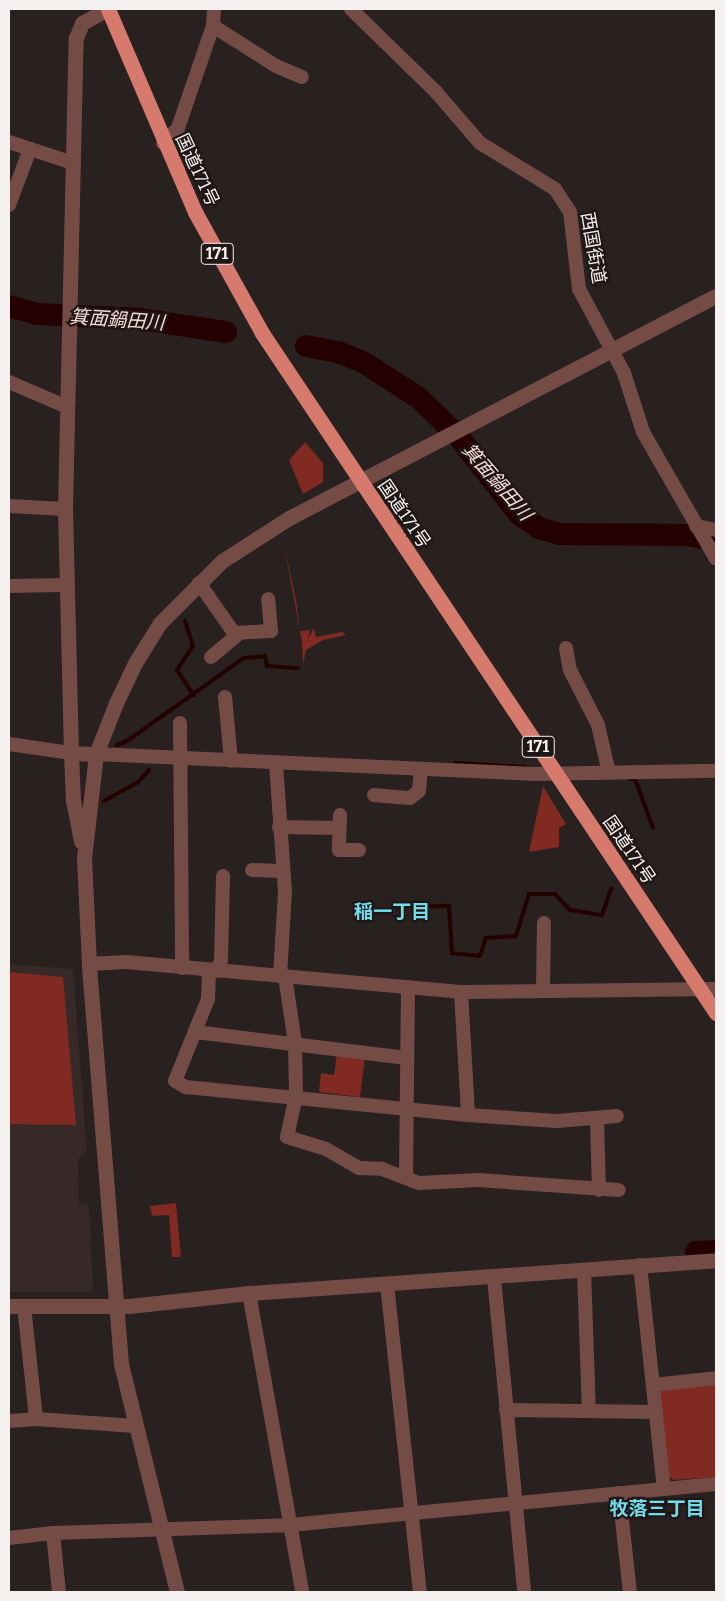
<!DOCTYPE html>
<meta charset="utf-8">
<style>
body{margin:0}
#map{position:relative;width:725px;height:1601px;overflow:hidden;background:#28211f;font-family:Bitter,"Noto Sans JP",serif}
div>[style]{position:absolute}
.built>*{inset:0;background:#362927}
.green>*{inset:0;background:#802a22}
.stream>*{height:4px;margin:-2px;padding:0 2px;transform-origin:2px;border-radius:2px;background:#240000}
.river>*{height:22px;margin:-11px;padding:0 11px;transform-origin:11px;border-radius:11px;background:#240000}
.minor>*{height:14px;margin:-7px;padding:0 7px;transform-origin:7px;border-radius:7px;background:#754b46}
.tertiary>*{height:15px;margin:-7.5px;padding:0 7.5px;transform-origin:7.5px;border-radius:7.5px;background:#754b46}
.trunk>*{height:15px;margin:-7.5px;padding:0 7.5px;transform-origin:7.5px;border-radius:7.5px;background:#d67a6e}
span{translate:-50% -50%;white-space:nowrap;text-align:center;line-height:1.15;-webkit-text-stroke:4.5px #1e1716;paint-order:stroke}
.shield-label span{padding:1px 4px;background:#1e1716;border:1px solid;border-radius:4px;-webkit-text-stroke-width:0}
.shield-label{font-size:16px;color:#f6f1f1;font-weight:700}
.street-label{font-size:18px;color:#f6f1f1}
.water-label{font-size:19px;color:#f7dbd7;font-style:italic}
.neighbourhood-label{font-size:19px;color:#72dcec;font-weight:700}
.frame{position:absolute;inset:0;border:10px solid #f6f1f1;pointer-events:none}
</style>
<div id="map">
<div class="built">
<i style="clip-path:polygon(9px 964px,73px 969px,87px 1152px,78px 1159px,79px 1204px,89px 1205px,93px 1290px,90px 1292px,9px 1292px)"></i>
</div>
<div class="green">
<i style="clip-path:polygon(305px 442px,323px 463px,323px 482px,303px 494px,289px 460px)"></i>
<i style="clip-path:polygon(284px 545px,296px 600px,300px 631px,310px 630px,308px 639px,314px 628px,316px 637px,342px 632px,346px 635px,323px 640px,306px 650px,303px 665px,302px 642px)"></i>
<i style="clip-path:polygon(543px 786px,566px 824px,559px 828px,559px 847px,529px 852px)"></i>
<i style="clip-path:polygon(9px 972px,63px 977px,76px 1125px,9px 1124px)"></i>
<i style="clip-path:polygon(337px 1053px,365px 1057px,360px 1097px,319px 1092px,321px 1073px,334px 1075px)"></i>
<i style="clip-path:polygon(176px 1203px,181px 1257px,172px 1257px,169px 1215px,152px 1216px,150px 1206px)"></i>
<i style="clip-path:polygon(716px 1384px,716px 1477px,673px 1480px,669px 1476px,660px 1392px,664px 1389px)"></i>
</div>
<div class="stream">
<i style="left:185px;top:621px;width:26px;rotate:72deg"></i>
<i style="left:193px;top:646px;width:29px;rotate:124deg"></i>
<i style="left:177px;top:670px;width:30px;rotate:57deg"></i>
<i style="left:117px;top:745px;width:11px;rotate:-22deg"></i>
<i style="left:127px;top:741px;width:143px;rotate:-35.4deg"></i>
<i style="left:244px;top:658px;width:21px;rotate:-5deg"></i>
<i style="left:265px;top:656px;width:10px;rotate:79deg"></i>
<i style="left:267px;top:666px;width:31px;rotate:4deg"></i>
<i style="left:455px;top:763px;width:70px;rotate:3.3deg"></i>
<i style="left:630px;top:779px;width:5px"></i>
<i style="left:635px;top:779px;width:52px;rotate:69.8deg"></i>
<i style="left:104px;top:801px;width:38px;rotate:-29deg"></i>
<i style="left:137px;top:783px;width:18px;rotate:-47deg"></i>
<i style="left:624px;top:839px;width:8px;rotate:-67deg"></i>
<i style="left:416px;top:907px;width:33px;rotate:-2deg"></i>
<i style="left:449px;top:906px;width:47px;rotate:86.3deg"></i>
<i style="left:452px;top:953px;width:28px;rotate:6deg"></i>
<i style="left:480px;top:956px;width:19px;rotate:-72deg"></i>
<i style="left:486px;top:938px;width:30px;rotate:-4deg"></i>
<i style="left:516px;top:936px;width:44px;rotate:-72.8deg"></i>
<i style="left:529px;top:894px;width:26px"></i>
<i style="left:555px;top:894px;width:22px;rotate:47deg"></i>
<i style="left:570px;top:910px;width:32px;rotate:9deg"></i>
<i style="left:602px;top:915px;width:28px;rotate:-71deg"></i>
</div>
<div class="river">
<i style="left:9px;top:306px;width:29px;rotate:16deg"></i>
<i style="left:37px;top:314px;width:104px;rotate:2.8deg"></i>
<i style="left:141px;top:319px;width:86px;rotate:8.7deg"></i>
<i style="left:306px;top:346px;width:33px;rotate:11deg"></i>
<i style="left:338px;top:352px;width:27px;rotate:22deg"></i>
<i style="left:363px;top:362px;width:67px;rotate:32.7deg"></i>
<i style="left:419px;top:398px;width:54px;rotate:44.3deg"></i>
<i style="left:458px;top:436px;width:99px;rotate:52deg"></i>
<i style="left:519px;top:514px;width:24px;rotate:35deg"></i>
<i style="left:539px;top:528px;width:22px;rotate:16deg"></i>
<i style="left:560px;top:534px;width:127px;rotate:0.5deg"></i>
<i style="left:687px;top:535px;width:29px;rotate:10deg"></i>
<i style="left:696px;top:1252px;width:20px;rotate:-3deg"></i>
</div>
<div class="minor">
<i style="left:351px;top:9px;width:119px;rotate:44.3deg"></i>
<i style="left:436px;top:92px;width:67px;rotate:49.2deg"></i>
<i style="left:480px;top:143px;width:88px;rotate:31.5deg"></i>
<i style="left:555px;top:189px;width:27px;rotate:57deg"></i>
<i style="left:570px;top:212px;width:78px;rotate:83.3deg"></i>
<i style="left:579px;top:289px;width:95px;rotate:61.8deg"></i>
<i style="left:624px;top:373px;width:62px;rotate:72.1deg"></i>
<i style="left:643px;top:432px;width:146px;rotate:60.1deg"></i>
<i style="left:213px;top:26px;width:75px;rotate:32.4deg"></i>
<i style="left:276px;top:66px;width:28px;rotate:23deg"></i>
<i style="left:9px;top:142px;width:67px;rotate:18.2deg"></i>
<i style="left:163px;top:143px;width:21px;rotate:-45deg"></i>
<i style="left:178px;top:128px;width:108px;rotate:-71.1deg"></i>
<i style="left:213px;top:26px;width:17px;rotate:-87deg"></i>
<i style="left:9px;top:205px;width:60px;rotate:-69.4deg"></i>
<i style="left:9px;top:382px;width:63px;rotate:23.3deg"></i>
<i style="left:9px;top:506px;width:56px;rotate:3.1deg"></i>
<i style="left:696px;top:526px;width:20px;rotate:11deg"></i>
<i style="left:199px;top:583px;width:61px;rotate:55deg"></i>
<i style="left:234px;top:633px;width:37px;rotate:-3deg"></i>
<i style="left:271px;top:631px;width:32px;rotate:-95deg"></i>
<i style="left:9px;top:586px;width:56px;rotate:-1deg"></i>
<i style="left:566px;top:648px;width:22px;rotate:80deg"></i>
<i style="left:570px;top:670px;width:62px;rotate:63deg"></i>
<i style="left:598px;top:725px;width:49px;rotate:77.1deg"></i>
<i style="left:211px;top:657px;width:33px;rotate:-40deg"></i>
<i style="left:225px;top:697px;width:64px;rotate:84.6deg"></i>
<i style="left:180px;top:723px;width:245px;rotate:89.5deg"></i>
<i style="left:9px;top:744px;width:63px;rotate:8.3deg"></i>
<i style="left:96px;top:754px;width:440px;rotate:2.6deg"></i>
<i style="left:536px;top:774px;width:180px;rotate:-1deg"></i>
<i style="left:276px;top:763px;width:129px;rotate:86deg"></i>
<i style="left:285px;top:892px;width:84px;rotate:93.4deg"></i>
<i style="left:374px;top:795px;width:36px;rotate:5deg"></i>
<i style="left:410px;top:798px;width:11px;rotate:-38deg"></i>
<i style="left:419px;top:791px;width:22px;rotate:-85deg"></i>
<i style="left:340px;top:815px;width:35px;rotate:92deg"></i>
<i style="left:339px;top:850px;width:20px"></i>
<i style="left:279px;top:827px;width:59px;rotate:1deg"></i>
<i style="left:252px;top:870px;width:29px;rotate:2deg"></i>
<i style="left:89px;top:964px;width:37px;rotate:-3deg"></i>
<i style="left:126px;top:962px;width:336px;rotate:5.1deg"></i>
<i style="left:461px;top:992px;width:255px;rotate:-0.7deg"></i>
<i style="left:209px;top:971px;width:28px;rotate:92deg"></i>
<i style="left:208px;top:999px;width:88px;rotate:111.9deg"></i>
<i style="left:175px;top:1081px;width:13px;rotate:29deg"></i>
<i style="left:186px;top:1087px;width:283px;rotate:5.7deg"></i>
<i style="left:468px;top:1115px;width:89px;rotate:3.9deg"></i>
<i style="left:557px;top:1121px;width:60px;rotate:-4.8deg"></i>
<i style="left:217px;top:971px;width:12px;rotate:-70deg"></i>
<i style="left:221px;top:960px;width:84px;rotate:-88.6deg"></i>
<i style="left:285px;top:976px;width:68px;rotate:81.5deg"></i>
<i style="left:295px;top:1043px;width:53px;rotate:88.9deg"></i>
<i style="left:296px;top:1096px;width:42px;rotate:102.4deg"></i>
<i style="left:287px;top:1137px;width:41px;rotate:17.1deg"></i>
<i style="left:326px;top:1149px;width:38px;rotate:30deg"></i>
<i style="left:359px;top:1168px;width:23px;rotate:2deg"></i>
<i style="left:382px;top:1169px;width:40px;rotate:21deg"></i>
<i style="left:419px;top:1183px;width:59px;rotate:-2.9deg"></i>
<i style="left:478px;top:1180px;width:141px;rotate:4.1deg"></i>
<i style="left:543px;top:991px;width:68px;rotate:-89.2deg"></i>
<i style="left:461px;top:992px;width:123px;rotate:86.7deg"></i>
<i style="left:195px;top:1032px;width:213px;rotate:7deg"></i>
<i style="left:597px;top:1120px;width:70px;rotate:88.4deg"></i>
<i style="left:406px;top:1177px;width:190px;rotate:-89.4deg"></i>
<i style="left:640px;top:1265px;width:225px;rotate:83.9deg"></i>
<i style="left:584px;top:1270px;width:141px;rotate:88deg"></i>
<i style="left:494px;top:1278px;width:315px;rotate:84.5deg"></i>
<i style="left:387px;top:1284px;width:310px;rotate:83.9deg"></i>
<i style="left:249px;top:1293px;width:304px;rotate:79.9deg"></i>
<i style="left:24px;top:1306px;width:114px;rotate:83.9deg"></i>
<i style="left:653px;top:1385px;width:63px;rotate:-6.3deg"></i>
<i style="left:506px;top:1410px;width:150px;rotate:0.8deg"></i>
<i style="left:9px;top:1421px;width:27px;rotate:-4deg"></i>
<i style="left:36px;top:1419px;width:99px;rotate:4deg"></i>
<i style="left:619px;top:1493px;width:100px;rotate:83.7deg"></i>
<i style="left:53px;top:1533px;width:59px;rotate:84.2deg"></i>
<i style="left:9px;top:1538px;width:44px;rotate:-6.5deg"></i>
<i style="left:53px;top:1533px;width:237px;rotate:-1.9deg"></i>
<i style="left:290px;top:1525px;width:428px;rotate:-5.5deg"></i>
</div>
<div class="tertiary">
<i style="left:71px;top:753px;width:47px;rotate:87.6deg"></i>
<i style="left:73px;top:800px;width:42px;rotate:79deg"></i>
<i style="left:96px;top:754px;width:25px;rotate:-178deg"></i>
<i style="left:71px;top:753px;width:244px;rotate:-91.4deg"></i>
<i style="left:65px;top:509px;width:471px;rotate:-88.7deg"></i>
<i style="left:76px;top:38px;width:16px;rotate:-68deg"></i>
<i style="left:82px;top:23px;width:29px;rotate:-29deg"></i>
<i style="left:9px;top:1306px;width:120px"></i>
<i style="left:129px;top:1306px;width:121px;rotate:-6.2deg"></i>
<i style="left:249px;top:1293px;width:468px;rotate:-4deg"></i>
<i style="left:177px;top:1592px;width:235px;rotate:-103.8deg"></i>
<i style="left:121px;top:1364px;width:401px;rotate:-94.6deg"></i>
<i style="left:89px;top:964px;width:106px;rotate:-92.7deg"></i>
<i style="left:84px;top:858px;width:105px;rotate:-83.4deg"></i>
<i style="left:96px;top:754px;width:55px;rotate:-68.6deg"></i>
<i style="left:116px;top:703px;width:44px;rotate:-64.6deg"></i>
<i style="left:135px;top:663px;width:47px;rotate:-58deg"></i>
<i style="left:160px;top:623px;width:88px;rotate:-45deg"></i>
<i style="left:222px;top:561px;width:80px;rotate:-32.7deg"></i>
<i style="left:289px;top:518px;width:481px;rotate:-27.5deg"></i>
</div>
<div class="trunk">
<i style="left:108px;top:9px;width:221px;rotate:66.8deg"></i>
<i style="left:195px;top:212px;width:138px;rotate:61deg"></i>
<i style="left:262px;top:333px;width:818px;rotate:56.27deg"></i>
</div>
<div class="shield-label">
<span style="left:217px;top:254px">171</span>
<span style="left:538px;top:747px">171</span>
</div>
<div class="street-label">
<span style="left:197px;top:170px;rotate:65deg">国道171号</span>
<span style="left:593px;top:248px;rotate:80deg">西国街道</span>
<span style="left:404px;top:514px;rotate:56deg">国道171号</span>
<span style="left:629px;top:850px;rotate:56deg">国道171号</span>
</div>
<div class="water-label">
<span style="left:117px;top:320px;rotate:4deg">箕面鍋田川</span>
<span style="left:497px;top:482px;rotate:49deg">箕面鍋田川</span>
</div>
<div class="neighbourhood-label">
<span style="left:392px;top:912px">稲一丁目</span>
<span style="left:657px;top:1509px">牧落三丁目</span>
</div>
<div class="frame"></div>
</div>
